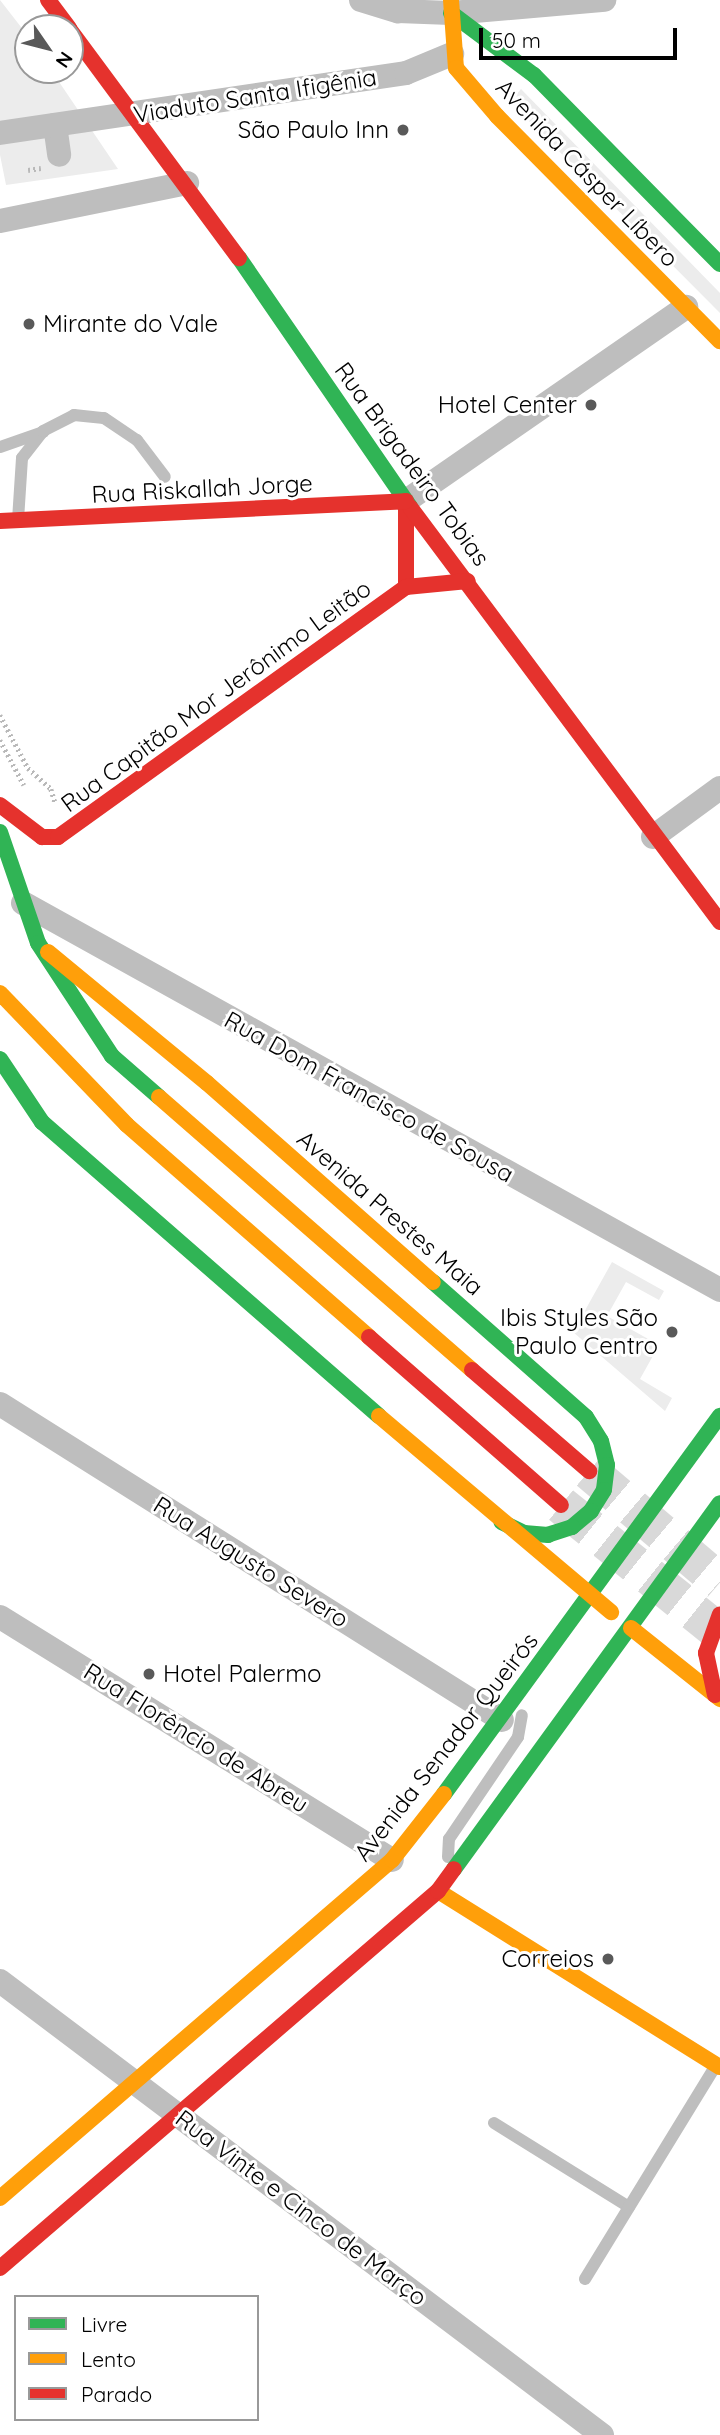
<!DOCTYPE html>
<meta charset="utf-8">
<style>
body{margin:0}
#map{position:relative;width:720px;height:2435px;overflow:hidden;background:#fff;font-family:Quicksand,sans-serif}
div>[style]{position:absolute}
.green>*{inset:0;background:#ececec}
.highway-tunnel>*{height:38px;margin-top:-19px;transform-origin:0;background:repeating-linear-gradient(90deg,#d9d9d9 0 38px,transparent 0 57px)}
.path>*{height:4.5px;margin-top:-2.25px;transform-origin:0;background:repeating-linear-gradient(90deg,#b9b9b9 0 2px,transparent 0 5.5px)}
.lane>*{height:12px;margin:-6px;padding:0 6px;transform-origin:6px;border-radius:6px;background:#bebebe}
.street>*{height:24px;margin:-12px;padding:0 12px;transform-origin:12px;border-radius:12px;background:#bebebe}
.fast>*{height:16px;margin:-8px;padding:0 8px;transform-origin:8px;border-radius:8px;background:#30b455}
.slow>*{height:16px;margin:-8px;padding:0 8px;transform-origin:8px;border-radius:8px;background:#ff9f0a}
.jam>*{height:16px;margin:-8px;padding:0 8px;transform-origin:8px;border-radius:8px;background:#e5322d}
.dots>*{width:19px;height:19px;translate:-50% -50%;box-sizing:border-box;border:4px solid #fff;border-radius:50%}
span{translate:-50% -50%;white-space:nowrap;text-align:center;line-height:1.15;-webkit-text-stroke:6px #fff;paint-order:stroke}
.street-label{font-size:24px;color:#000}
.poi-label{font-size:24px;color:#000}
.right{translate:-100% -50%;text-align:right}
.left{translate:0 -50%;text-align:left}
.legend{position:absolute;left:14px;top:2295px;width:245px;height:126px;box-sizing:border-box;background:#fff;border:2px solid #999;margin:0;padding:9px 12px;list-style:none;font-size:21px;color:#000}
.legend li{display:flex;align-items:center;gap:14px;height:35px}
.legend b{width:35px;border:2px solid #999}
.north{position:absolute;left:14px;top:14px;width:70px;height:70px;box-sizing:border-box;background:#fff;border:2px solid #999;border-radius:50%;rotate:125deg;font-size:19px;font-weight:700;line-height:28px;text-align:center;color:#000}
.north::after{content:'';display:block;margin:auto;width:24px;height:32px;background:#595959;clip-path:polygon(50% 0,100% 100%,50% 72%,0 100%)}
.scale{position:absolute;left:479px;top:28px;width:198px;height:32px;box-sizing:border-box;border:4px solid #000;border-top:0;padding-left:9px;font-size:21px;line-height:24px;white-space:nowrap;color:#000;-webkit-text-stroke:5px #fff;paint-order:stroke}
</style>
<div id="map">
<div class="green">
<i style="clip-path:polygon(0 0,28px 36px,28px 70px,51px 70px,118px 169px,6px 185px,0 155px)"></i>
<i style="clip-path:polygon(521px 89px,720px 293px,720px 313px,510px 102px)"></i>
<i style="clip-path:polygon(612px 1262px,664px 1291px,659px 1300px,626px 1282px,607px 1316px,659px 1345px,640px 1379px,672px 1398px,665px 1411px,573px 1332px)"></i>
</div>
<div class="highway-tunnel">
<i style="left:589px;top:1471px;width:172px;rotate:40.3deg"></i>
<i style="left:561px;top:1505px;width:204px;rotate:38.8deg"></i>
</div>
<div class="path">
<i style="left:28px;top:170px;width:13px;rotate:-9deg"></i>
<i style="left:0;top:715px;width:60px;rotate:62.2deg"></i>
<i style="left:28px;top:768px;width:31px;rotate:42deg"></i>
<i style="left:51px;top:789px;width:14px;rotate:73deg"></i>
<i style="left:0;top:740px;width:51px;rotate:61.9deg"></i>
</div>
<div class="lane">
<i style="left:0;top:447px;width:46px;rotate:-19.2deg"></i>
<i style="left:18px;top:520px;width:62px;rotate:-86.3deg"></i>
<i style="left:22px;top:458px;width:34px;rotate:-52deg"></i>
<i style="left:43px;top:431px;width:35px;rotate:-27deg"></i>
<i style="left:74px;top:415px;width:30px;rotate:6deg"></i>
<i style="left:104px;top:418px;width:40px;rotate:34deg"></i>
<i style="left:137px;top:440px;width:46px;rotate:52.9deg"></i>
<i style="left:448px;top:1857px;width:18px;rotate:-87deg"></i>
<i style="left:449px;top:1839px;width:123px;rotate:-55.9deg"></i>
<i style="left:518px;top:1737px;width:22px;rotate:-80deg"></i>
<i style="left:494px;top:2123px;width:159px;rotate:31.9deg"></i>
<i style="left:585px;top:2279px;width:251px;rotate:-58.5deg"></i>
</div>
<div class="street">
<i style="left:361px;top:0;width:39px;rotate:17deg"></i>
<i style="left:398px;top:11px;width:53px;rotate:2.2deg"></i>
<i style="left:451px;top:13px;width:154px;rotate:-4.9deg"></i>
<i style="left:55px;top:125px;width:30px;rotate:82deg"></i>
<i style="left:0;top:133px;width:410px;rotate:-8.4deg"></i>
<i style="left:406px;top:73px;width:50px;rotate:-22.4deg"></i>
<i style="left:0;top:221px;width:191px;rotate:-11.5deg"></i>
<i style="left:406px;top:501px;width:341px;rotate:-34.7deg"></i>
<i style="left:653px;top:837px;width:83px;rotate:-36.2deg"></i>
<i style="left:23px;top:903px;width:797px;rotate:29.04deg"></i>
<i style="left:0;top:1404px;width:593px;rotate:32.19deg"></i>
<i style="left:0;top:1617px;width:461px;rotate:31.8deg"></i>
<i style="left:0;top:1981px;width:754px;rotate:37.02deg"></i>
</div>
<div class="fast">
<i style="left:451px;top:13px;width:104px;rotate:36.8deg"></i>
<i style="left:534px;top:75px;width:265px;rotate:45.5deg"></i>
<i style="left:239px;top:258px;width:302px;rotate:55.5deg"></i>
<i style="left:0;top:832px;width:117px;rotate:71.1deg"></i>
<i style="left:38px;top:943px;width:135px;rotate:56.8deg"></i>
<i style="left:112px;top:1056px;width:62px;rotate:41.1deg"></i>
<i style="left:0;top:1059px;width:76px;rotate:56.3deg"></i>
<i style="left:42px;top:1122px;width:447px;rotate:41.1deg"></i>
<i style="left:433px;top:1282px;width:204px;rotate:41.4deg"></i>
<i style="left:586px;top:1417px;width:28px;rotate:58deg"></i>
<i style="left:601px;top:1441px;width:25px;rotate:76deg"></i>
<i style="left:607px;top:1465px;width:25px;rotate:97deg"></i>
<i style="left:604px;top:1490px;width:25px;rotate:122deg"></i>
<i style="left:591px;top:1511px;width:25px;rotate:140deg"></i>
<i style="left:572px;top:1527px;width:25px;rotate:162deg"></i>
<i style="left:548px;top:1535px;width:24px;rotate:-175deg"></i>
<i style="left:524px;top:1533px;width:25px;rotate:-154deg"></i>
<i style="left:444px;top:1794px;width:468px;rotate:-53.9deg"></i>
<i style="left:454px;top:1869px;width:452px;rotate:-54deg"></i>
</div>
<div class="slow">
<i style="left:451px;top:0;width:68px;rotate:85.8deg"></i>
<i style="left:456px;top:68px;width:63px;rotate:49.5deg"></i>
<i style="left:497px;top:116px;width:317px;rotate:45.3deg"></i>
<i style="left:48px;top:952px;width:206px;rotate:39.5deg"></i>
<i style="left:207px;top:1083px;width:301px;rotate:41.4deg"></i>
<i style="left:0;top:993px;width:183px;rotate:46.1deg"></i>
<i style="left:127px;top:1125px;width:322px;rotate:41.2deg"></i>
<i style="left:159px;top:1097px;width:415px;rotate:41.1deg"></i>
<i style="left:379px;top:1416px;width:304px;rotate:40.2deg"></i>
<i style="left:631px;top:1628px;width:114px;rotate:38.6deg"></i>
<i style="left:438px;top:1891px;width:332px;rotate:32deg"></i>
<i style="left:0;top:2198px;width:518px;rotate:-40.77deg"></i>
<i style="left:392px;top:1860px;width:84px;rotate:-51.8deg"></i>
</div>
<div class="jam">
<i style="left:48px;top:0;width:35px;rotate:53deg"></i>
<i style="left:70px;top:30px;width:284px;rotate:53.5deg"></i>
<i style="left:406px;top:501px;width:86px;rotate:90deg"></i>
<i style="left:410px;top:507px;width:518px;rotate:53.24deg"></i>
<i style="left:0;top:521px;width:406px;rotate:-2.8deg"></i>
<i style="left:0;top:805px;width:53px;rotate:37.3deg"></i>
<i style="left:42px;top:837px;width:16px"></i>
<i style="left:58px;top:837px;width:428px;rotate:-35.7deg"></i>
<i style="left:406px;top:587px;width:62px;rotate:-5.5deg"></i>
<i style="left:369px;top:1337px;width:255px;rotate:41.2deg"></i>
<i style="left:472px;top:1370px;width:155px;rotate:40.8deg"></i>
<i style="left:715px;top:1695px;width:43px;rotate:-102.1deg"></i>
<i style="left:706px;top:1653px;width:41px;rotate:-70.3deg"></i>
<i style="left:0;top:2268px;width:578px;rotate:-40.72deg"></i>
<i style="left:438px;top:1891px;width:27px;rotate:-54deg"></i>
</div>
<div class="dots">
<i style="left:403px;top:130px;background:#595959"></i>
<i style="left:29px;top:324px;background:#595959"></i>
<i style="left:591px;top:405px;background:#595959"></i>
<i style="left:672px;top:1332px;background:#595959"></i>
<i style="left:149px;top:1674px;background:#595959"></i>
<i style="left:608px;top:1959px;background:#595959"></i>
</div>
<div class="street-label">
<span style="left:255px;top:96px;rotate:-9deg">Viaduto Santa Ifigênia</span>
<span style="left:587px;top:173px;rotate:46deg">Avenida Cásper Líbero</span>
<span style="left:412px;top:464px;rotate:54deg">Rua Brigadeiro Tobias</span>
<span style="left:202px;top:489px;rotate:-3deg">Rua Riskallah Jorge</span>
<span style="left:216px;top:696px;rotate:-36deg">Rua Capitão Mor Jerônimo Leitão</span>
<span style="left:369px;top:1097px;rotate:29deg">Rua Dom Francisco de Sousa</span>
<span style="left:390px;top:1213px;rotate:41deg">Avenida Prestes Maia</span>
<span style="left:251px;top:1562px;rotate:32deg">Rua Augusto Severo</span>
<span style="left:196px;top:1738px;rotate:32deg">Rua Florêncio de Abreu</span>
<span style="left:446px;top:1747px;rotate:-52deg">Avenida Senador Queirós</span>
<span style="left:301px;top:2208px;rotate:37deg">Rua Vinte e Cinco de Março</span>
</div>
<div class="poi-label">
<span class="right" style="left:389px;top:130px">São Paulo Inn</span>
<span class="left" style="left:43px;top:324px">Mirante do Vale</span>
<span class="right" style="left:577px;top:405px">Hotel Center</span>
<span class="right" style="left:658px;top:1332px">Ibis Styles São<br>Paulo Centro</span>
<span class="left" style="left:163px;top:1674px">Hotel Palermo</span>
<span class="right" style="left:594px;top:1959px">Correios</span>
</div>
<ul class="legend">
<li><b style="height:9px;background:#30b455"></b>Livre</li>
<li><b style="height:9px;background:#ff9f0a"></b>Lento</li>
<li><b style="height:9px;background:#e5322d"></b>Parado</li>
</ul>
<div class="north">N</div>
<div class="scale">50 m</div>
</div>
